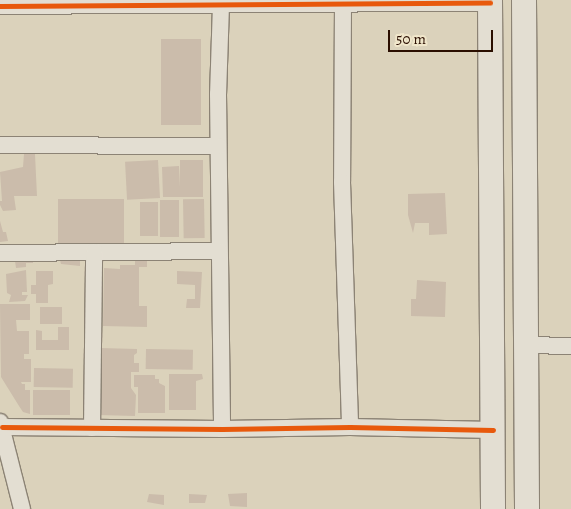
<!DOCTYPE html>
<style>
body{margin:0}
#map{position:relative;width:571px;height:509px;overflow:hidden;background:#dbd2bb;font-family:Alegreya,serif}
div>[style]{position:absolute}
.building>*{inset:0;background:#cbbcab;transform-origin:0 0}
.roads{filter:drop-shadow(1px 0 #8c8375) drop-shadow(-1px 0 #8c8375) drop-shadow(0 1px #8c8375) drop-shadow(0 -1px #8c8375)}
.street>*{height:16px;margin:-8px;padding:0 8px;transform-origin:8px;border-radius:8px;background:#e3ded2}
.secondary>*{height:24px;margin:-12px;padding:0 12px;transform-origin:12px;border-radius:12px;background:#e3ded2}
.cycleway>*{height:5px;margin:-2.5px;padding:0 2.5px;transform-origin:2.5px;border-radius:2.5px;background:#e8590c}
span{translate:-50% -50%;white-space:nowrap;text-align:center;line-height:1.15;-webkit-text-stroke:4px #f0e6ca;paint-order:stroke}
.scale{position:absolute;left:388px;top:30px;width:105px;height:22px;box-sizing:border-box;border:2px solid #2a0e00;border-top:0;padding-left:6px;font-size:15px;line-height:18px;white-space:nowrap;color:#2a0e00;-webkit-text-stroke:4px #f0e6ca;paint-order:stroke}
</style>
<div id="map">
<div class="building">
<i style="left:161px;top:39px;width:40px;height:86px"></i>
<i style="clip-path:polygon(24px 154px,35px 154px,37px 196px,14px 196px,16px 210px,3px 211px,0 205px,0 201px,2px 201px,0 172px,23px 167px)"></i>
<i style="left:158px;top:160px;width:38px;height:33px;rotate:87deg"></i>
<i style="clip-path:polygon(180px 160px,203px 160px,203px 197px,163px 197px,162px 167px,179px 166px,180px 187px)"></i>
<i style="clip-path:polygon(445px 193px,447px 234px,429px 235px,429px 223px,415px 223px,413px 233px,408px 215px,408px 194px)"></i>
<i style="left:58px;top:199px;width:66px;height:44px"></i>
<i style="left:204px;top:199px;width:39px;height:21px;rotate:89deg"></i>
<i style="left:160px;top:200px;width:19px;height:37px"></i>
<i style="left:140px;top:202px;width:18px;height:34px"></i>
<i style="clip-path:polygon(0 221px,3px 232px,6px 232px,8px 241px,0 242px)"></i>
<i style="clip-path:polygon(33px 259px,33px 263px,26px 263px,26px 267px,16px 268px,15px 261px)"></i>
<i style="clip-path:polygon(135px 259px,147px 259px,147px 267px,139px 267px,139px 306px,147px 306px,147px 327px,103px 326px,104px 268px,120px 269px,120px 265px,135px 265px)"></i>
<i style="clip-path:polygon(60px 260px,80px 261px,80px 266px,61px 264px)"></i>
<i style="clip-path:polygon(26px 270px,27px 292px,22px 292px,22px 295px,28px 295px,25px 301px,9px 302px,11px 295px,7px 293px,6px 274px)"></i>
<i style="clip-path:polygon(36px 271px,53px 271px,53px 284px,48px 285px,48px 303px,36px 303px,36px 294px,31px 294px,31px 285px,36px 285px)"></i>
<i style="clip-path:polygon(177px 271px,202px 272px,200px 308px,186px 308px,187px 299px,195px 299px,195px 285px,177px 284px)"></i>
<i style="clip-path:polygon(417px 280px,446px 282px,445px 317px,411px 316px,411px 299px,416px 299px)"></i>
<i style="clip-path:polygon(0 304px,30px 304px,30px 320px,16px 320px,17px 331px,29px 331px,29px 354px,24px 354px,24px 359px,31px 359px,31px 382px,21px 382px,22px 384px,25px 384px,25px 390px,30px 390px,30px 414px,23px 412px,19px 406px,1px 377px)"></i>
<i style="left:40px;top:307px;width:22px;height:17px"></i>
<i style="clip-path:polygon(58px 327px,69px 327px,69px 350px,36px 350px,36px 330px,42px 331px,42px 340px,58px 340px)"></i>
<i style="clip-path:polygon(100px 348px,137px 349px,137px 353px,134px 355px,134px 363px,139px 363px,139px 372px,131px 372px,131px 388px,136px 395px,135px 416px,98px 415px)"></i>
<i style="left:146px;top:349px;width:47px;height:20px;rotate:1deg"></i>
<i style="left:34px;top:368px;width:39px;height:19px;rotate:1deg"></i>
<i style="clip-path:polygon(169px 374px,202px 374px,203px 379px,196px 381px,196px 410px,169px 410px)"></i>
<i style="clip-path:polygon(134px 375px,155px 375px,155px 379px,159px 379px,159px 383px,165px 386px,165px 413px,138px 413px,138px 387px,134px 387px)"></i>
<i style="left:33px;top:390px;width:37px;height:25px"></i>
<i style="clip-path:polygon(247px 493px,247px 507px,230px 506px,228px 494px)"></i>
<i style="clip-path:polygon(149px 494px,164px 495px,164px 505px,147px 502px)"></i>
<i style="clip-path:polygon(189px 494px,207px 495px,205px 503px,189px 503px)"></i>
</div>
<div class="roads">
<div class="street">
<i style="left:343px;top:4px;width:178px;rotate:90.3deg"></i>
<i style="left:342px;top:182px;width:245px;rotate:88.1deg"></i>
<i style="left:221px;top:5px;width:89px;rotate:91.9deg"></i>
<i style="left:218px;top:94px;width:335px;rotate:89.3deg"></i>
<i style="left:0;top:6px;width:490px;rotate:-0.4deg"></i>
<i style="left:0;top:145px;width:218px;rotate:0.3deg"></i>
<i style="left:0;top:253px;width:219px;rotate:-0.5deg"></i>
<i style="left:525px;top:345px;width:46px;rotate:1.2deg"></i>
<i style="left:0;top:422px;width:90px;rotate:75.8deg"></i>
<i style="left:2px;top:427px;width:220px;rotate:0.5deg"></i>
<i style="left:222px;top:429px;width:128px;rotate:-0.9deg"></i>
<i style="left:350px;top:427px;width:143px;rotate:1.2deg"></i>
<i style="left:92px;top:428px;width:176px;rotate:-89.3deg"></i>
</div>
<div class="secondary">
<i style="left:490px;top:0;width:509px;rotate:89.66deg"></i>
<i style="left:524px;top:0;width:509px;rotate:89.66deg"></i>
</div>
</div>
<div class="cycleway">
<i style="left:0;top:6px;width:490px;rotate:-0.4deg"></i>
<i style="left:2px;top:427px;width:220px;rotate:0.5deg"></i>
<i style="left:222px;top:429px;width:128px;rotate:-0.9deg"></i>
<i style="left:350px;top:427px;width:143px;rotate:1.2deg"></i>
</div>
<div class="scale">50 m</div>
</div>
